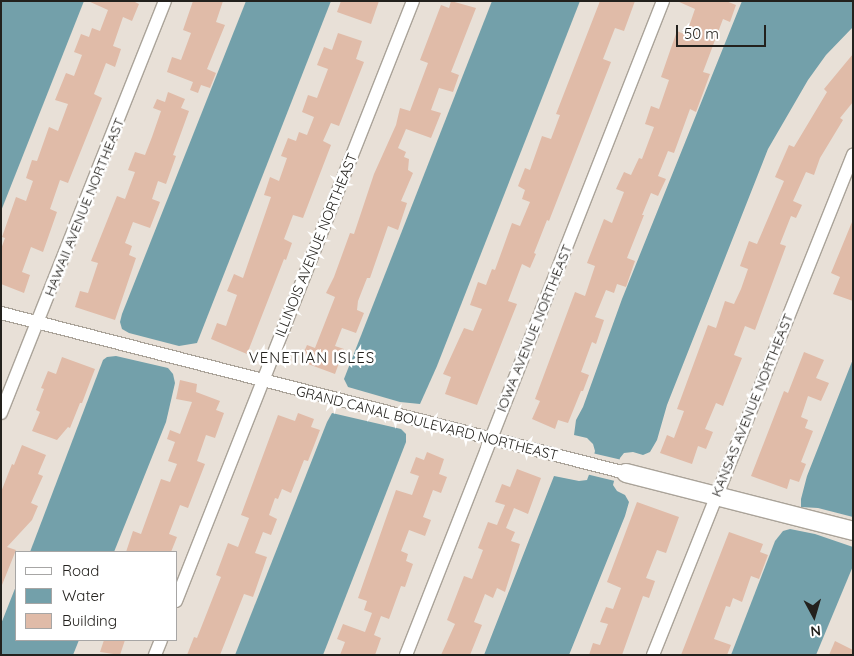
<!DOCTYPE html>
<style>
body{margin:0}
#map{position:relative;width:854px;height:656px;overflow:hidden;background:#e8e0d7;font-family:Quicksand,sans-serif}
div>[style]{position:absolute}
.water>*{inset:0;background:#73a0aa}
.pier>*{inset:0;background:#e8e0d7}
.building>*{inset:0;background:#e0bba8}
.roads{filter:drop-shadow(1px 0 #aaa399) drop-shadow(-1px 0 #aaa399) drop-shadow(0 1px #aaa399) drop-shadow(0 -1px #aaa399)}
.street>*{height:12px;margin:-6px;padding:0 6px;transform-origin:6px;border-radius:6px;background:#fff}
.secondary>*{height:18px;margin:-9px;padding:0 9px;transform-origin:9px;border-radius:9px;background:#fff}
span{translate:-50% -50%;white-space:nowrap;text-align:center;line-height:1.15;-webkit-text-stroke:5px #fff;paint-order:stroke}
.street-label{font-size:14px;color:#23211d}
.neighbourhood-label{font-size:15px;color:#23211d;letter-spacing:1px}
.frame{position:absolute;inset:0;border:2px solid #23211d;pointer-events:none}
.legend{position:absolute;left:15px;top:551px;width:162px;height:90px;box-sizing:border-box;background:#fff;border:1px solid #a7a6a5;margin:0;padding:6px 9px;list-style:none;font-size:15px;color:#23211d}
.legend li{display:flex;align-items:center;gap:10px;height:25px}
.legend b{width:25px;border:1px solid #a7a6a5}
.north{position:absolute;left:789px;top:591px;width:50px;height:50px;-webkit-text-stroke:4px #fff;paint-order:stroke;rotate:174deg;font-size:14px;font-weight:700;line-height:20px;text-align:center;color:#23211d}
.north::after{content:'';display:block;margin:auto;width:18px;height:22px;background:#23211d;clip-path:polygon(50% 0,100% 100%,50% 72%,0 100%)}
.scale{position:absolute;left:676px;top:25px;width:90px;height:22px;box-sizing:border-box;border:2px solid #23211d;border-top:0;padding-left:6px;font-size:15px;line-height:18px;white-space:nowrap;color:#23211d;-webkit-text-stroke:4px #fff;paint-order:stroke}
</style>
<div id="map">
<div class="water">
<i style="clip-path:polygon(1px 1px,84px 1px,1px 211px)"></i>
<i style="clip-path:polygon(246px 1px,331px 1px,197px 343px,179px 346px,129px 333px,122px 329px,120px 322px,122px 314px)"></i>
<i style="clip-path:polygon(492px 1px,580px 1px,437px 366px,420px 404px,400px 402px,348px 387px,344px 379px)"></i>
<i style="clip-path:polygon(742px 1px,853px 1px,853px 27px,826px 55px,808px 80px,768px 149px,667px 405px,657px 440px,650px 452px,643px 455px,633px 452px,624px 453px,620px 458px,613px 485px,617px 491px,625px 495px,629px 502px,625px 516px,569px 655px,484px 655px,554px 476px,579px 481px,587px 480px,590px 472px,595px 451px,593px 444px,587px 438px,574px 435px,576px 420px,583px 407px,622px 299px)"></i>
<i style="clip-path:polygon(116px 356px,168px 368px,173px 374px,175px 383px,166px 422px,114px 552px,30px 552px,103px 360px,107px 357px)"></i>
<i style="clip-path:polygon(853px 359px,853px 517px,818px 508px,801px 507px,801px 499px,807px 476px)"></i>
<i style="clip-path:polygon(332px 413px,401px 429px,406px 434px,406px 442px,323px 655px,235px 655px,327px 422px)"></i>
<i style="clip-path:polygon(790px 529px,815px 534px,853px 547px,853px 566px,816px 655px,731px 655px,775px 541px,783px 531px)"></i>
<i style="clip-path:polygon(16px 586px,16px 640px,79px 640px,73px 655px,1px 655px,1px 624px)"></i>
</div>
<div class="pier">
<i style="clip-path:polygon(592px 453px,622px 460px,615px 481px,586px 474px)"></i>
</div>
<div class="building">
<i style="clip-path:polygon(88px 1px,133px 1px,139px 4px,132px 21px,123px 17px,113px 46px,121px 49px,115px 67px,106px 63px,94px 94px,102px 98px,68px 183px,60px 180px,50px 209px,57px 212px,43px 252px,31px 247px,22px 272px,30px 275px,24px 293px,1px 284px,1px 249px,5px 238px,2px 237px,16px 197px,26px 201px,33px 181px,26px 178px,32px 160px,37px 161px,49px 127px,58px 131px,68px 104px,55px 100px,66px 73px,74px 76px,82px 55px,74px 52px,81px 34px,89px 37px,92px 28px,100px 31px,108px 10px)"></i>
<i style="clip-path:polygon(193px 1px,223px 1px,216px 22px,225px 25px,207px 69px,216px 73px,210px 88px,201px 85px,198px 93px,190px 90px,193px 82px,167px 72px,172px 57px,181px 60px,191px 33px,183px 30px)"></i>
<i style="clip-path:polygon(341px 1px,379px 1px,371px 24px,337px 12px)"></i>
<i style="clip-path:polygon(451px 1px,476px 8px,451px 72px,459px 75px,453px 92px,439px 88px,431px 110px,441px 113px,431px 138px,406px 129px,398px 148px,406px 152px,404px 157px,409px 159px,408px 170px,413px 173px,401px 201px,407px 203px,398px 230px,388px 226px,370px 278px,367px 278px,358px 301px,357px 310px,364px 313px,356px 333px,342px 328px,335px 346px,344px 349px,335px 374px,300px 361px,307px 345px,315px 348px,335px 297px,326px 293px,334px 277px,350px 233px,354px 234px,374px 174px,396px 125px,400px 108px,410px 111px,428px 63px,420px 60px,441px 5px,449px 8px)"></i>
<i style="clip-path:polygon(600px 1px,635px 1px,624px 31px,615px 28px,603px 59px,611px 62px,549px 221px,547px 220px,534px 253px,536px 254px,530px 268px,522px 264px,508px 301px,517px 304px,477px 405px,445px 394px,451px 377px,443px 374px,464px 328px,473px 331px,482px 309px,470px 305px,478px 282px,486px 285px,492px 269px,495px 270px,512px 223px,520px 226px,530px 202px,522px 199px,525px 190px,518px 186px,525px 168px,530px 170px,542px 136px,551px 139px,560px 115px,556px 114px)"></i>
<i style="clip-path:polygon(677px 1px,726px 1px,736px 5px,730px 22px,723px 19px,703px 72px,710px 74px,696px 112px,690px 109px,674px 153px,668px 151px,658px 176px,666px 179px,658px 196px,651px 193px,642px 215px,644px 215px,627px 258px,635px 261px,626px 287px,617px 284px,614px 293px,606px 290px,595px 317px,604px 320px,596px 344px,592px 342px,581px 372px,589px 375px,583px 391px,581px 391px,568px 423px,558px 420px,555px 429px,532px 419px,540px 401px,535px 399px,575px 292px,585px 296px,595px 266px,587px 263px,604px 219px,612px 223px,624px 192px,616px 189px,624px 172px,631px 175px,639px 158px,642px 159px,654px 127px,645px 124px,651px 106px,659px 109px,669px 80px,661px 77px,671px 48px,677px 31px,686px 35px,695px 9px)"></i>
<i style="clip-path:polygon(338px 33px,362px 41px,356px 59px,364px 62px,339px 126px,331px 123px,323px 141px,331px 145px,303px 218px,293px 215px,284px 239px,292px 243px,286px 260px,284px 259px,247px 354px,211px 339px,217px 323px,226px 326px,237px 295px,227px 291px,234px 274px,243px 278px,271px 197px,264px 195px,270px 177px,279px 181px,287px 158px,281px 156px,288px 138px,296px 141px,299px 132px,307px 135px,314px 117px,302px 112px,308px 95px,317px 98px,328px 69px,317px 65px,324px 47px,332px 50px)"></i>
<i style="clip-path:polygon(853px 54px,853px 102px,840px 118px,843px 120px,820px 158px,814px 175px,806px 172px,793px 201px,802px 205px,796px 218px,791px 216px,780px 244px,786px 246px,755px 330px,745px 326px,734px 355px,742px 358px,723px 406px,716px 403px,705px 429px,713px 432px,706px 449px,698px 446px,692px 464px,660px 453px,667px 435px,674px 438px,684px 411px,677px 409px,708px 325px,716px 328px,725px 301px,734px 304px,741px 289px,748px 269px,740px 266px,749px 241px,757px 244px,784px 181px,775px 177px,789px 145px,794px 147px,827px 92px,824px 89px)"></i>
<i style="clip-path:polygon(168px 92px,185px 99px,181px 108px,189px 111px,173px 155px,176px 156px,166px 184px,158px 181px,152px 199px,160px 202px,150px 228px,133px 222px,125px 243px,132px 246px,129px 255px,136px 258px,115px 320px,75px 307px,80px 291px,88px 293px,98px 263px,91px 261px,117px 196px,125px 199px,135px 172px,128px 170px,135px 152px,145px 155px,152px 137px,161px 111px,153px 108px,157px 99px,165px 102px)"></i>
<i style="clip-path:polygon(852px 222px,853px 222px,853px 301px,833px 294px,840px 277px,831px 273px)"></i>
<i style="clip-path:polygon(804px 352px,824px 360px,816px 378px,829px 383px,821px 401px,808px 396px,801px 417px,808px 420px,805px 428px,813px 431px,801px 462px,806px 464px,799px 482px,790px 479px,787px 489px,751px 476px,784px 391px,788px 393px)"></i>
<i style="clip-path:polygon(62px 357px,95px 369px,82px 403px,80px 403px,70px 428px,68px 427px,57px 440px,32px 431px,40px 412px,36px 410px,44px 389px,41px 388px,48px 371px,56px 374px)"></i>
<i style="clip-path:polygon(180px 380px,197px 384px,196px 392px,220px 401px,216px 410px,224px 413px,215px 438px,206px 435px,197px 461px,205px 464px,188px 508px,180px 505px,169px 534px,177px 537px,171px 552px,126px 552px,133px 531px,141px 534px,161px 479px,170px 482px,177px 464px,168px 461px,175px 442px,167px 439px,170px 430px,180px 434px,192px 402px,176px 399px)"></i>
<i style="clip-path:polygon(298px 413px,314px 419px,311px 427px,320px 430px,308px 461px,304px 460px,291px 493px,282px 489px,278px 499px,275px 498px,269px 515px,277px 519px,271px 535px,263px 532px,255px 553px,267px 557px,253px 597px,244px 594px,220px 655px,187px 655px,194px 637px,197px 638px,221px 577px,216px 575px,228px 543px,238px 547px,249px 518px,241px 515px,278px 415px,295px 421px)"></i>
<i style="clip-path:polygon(22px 445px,46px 455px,38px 474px,43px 476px,31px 503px,38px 506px,32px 520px,7px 547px,16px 550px,2px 585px,1px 492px,12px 464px,14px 465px)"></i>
<i style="clip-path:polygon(427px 452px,444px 459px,439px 474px,447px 477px,441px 493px,433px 490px,423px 517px,431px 520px,425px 536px,409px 530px,401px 551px,408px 554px,406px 561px,413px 564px,405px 587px,401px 586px,389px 619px,381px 616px,374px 635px,381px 638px,375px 655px,340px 655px,345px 642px,337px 639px,343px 624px,365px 632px,372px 613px,364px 610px,367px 601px,358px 598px,385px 521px,396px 490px,412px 495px,419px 476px,410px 473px,416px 457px,424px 460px)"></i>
<i style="clip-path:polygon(517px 469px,541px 478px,528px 514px,514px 508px,506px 528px,515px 532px,511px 541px,520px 544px,505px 592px,497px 588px,493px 598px,485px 594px,474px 622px,482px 625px,470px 655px,441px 655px,455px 624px,447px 620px,464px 576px,472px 579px,483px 550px,478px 548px,488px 522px,497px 525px,505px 505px,495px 502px,502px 484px,510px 487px)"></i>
<i style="clip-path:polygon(637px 502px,679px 517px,666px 553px,657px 550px,646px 578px,655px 581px,649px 598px,643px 596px,622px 655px,589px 655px,593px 643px,600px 645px,608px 624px,600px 622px,606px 607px,613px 609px,621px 588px,607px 582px)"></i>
<i style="clip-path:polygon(729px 532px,763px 544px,760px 552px,768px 555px,759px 579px,751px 576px,742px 602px,733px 598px,730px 607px,726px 606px,714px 639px,731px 645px,727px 655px,681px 655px)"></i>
<i style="clip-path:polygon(104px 640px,125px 640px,120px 655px,100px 652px)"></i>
<i style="clip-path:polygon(835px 641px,853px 650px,853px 655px,829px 655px)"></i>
</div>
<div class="roads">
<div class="street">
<i style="left:1px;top:313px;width:645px;rotate:14.36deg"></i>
<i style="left:1px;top:413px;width:443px;rotate:-68.3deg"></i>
<i style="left:176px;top:601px;width:645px;rotate:-68.45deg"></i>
<i style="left:155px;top:655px;width:16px;rotate:-68deg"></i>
<i style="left:406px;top:655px;width:703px;rotate:-68.55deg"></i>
<i style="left:653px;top:655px;width:539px;rotate:-68.2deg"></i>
</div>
<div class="secondary">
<i style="left:626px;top:473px;width:234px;rotate:14.3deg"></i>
</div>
</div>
<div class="street-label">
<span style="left:84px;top:207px;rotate:-68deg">HAWAII AVENUE NORTHEAST</span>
<span style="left:316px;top:245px;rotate:-68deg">ILLINOIS AVENUE NORTHEAST</span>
<span style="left:534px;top:328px;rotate:-68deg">IOWA AVENUE NORTHEAST</span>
<span style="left:752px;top:405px;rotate:-68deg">KANSAS AVENUE NORTHEAST</span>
<span style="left:427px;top:423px;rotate:14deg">GRAND CANAL BOULEVARD NORTHEAST</span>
</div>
<div class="neighbourhood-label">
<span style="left:312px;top:358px">VENETIAN ISLES</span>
</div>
<div class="frame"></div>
<ul class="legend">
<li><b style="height:6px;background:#fff"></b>Road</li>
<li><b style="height:14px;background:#73a0aa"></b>Water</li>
<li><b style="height:14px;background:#e0bba8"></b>Building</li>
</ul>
<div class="north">N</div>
<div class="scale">50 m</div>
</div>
